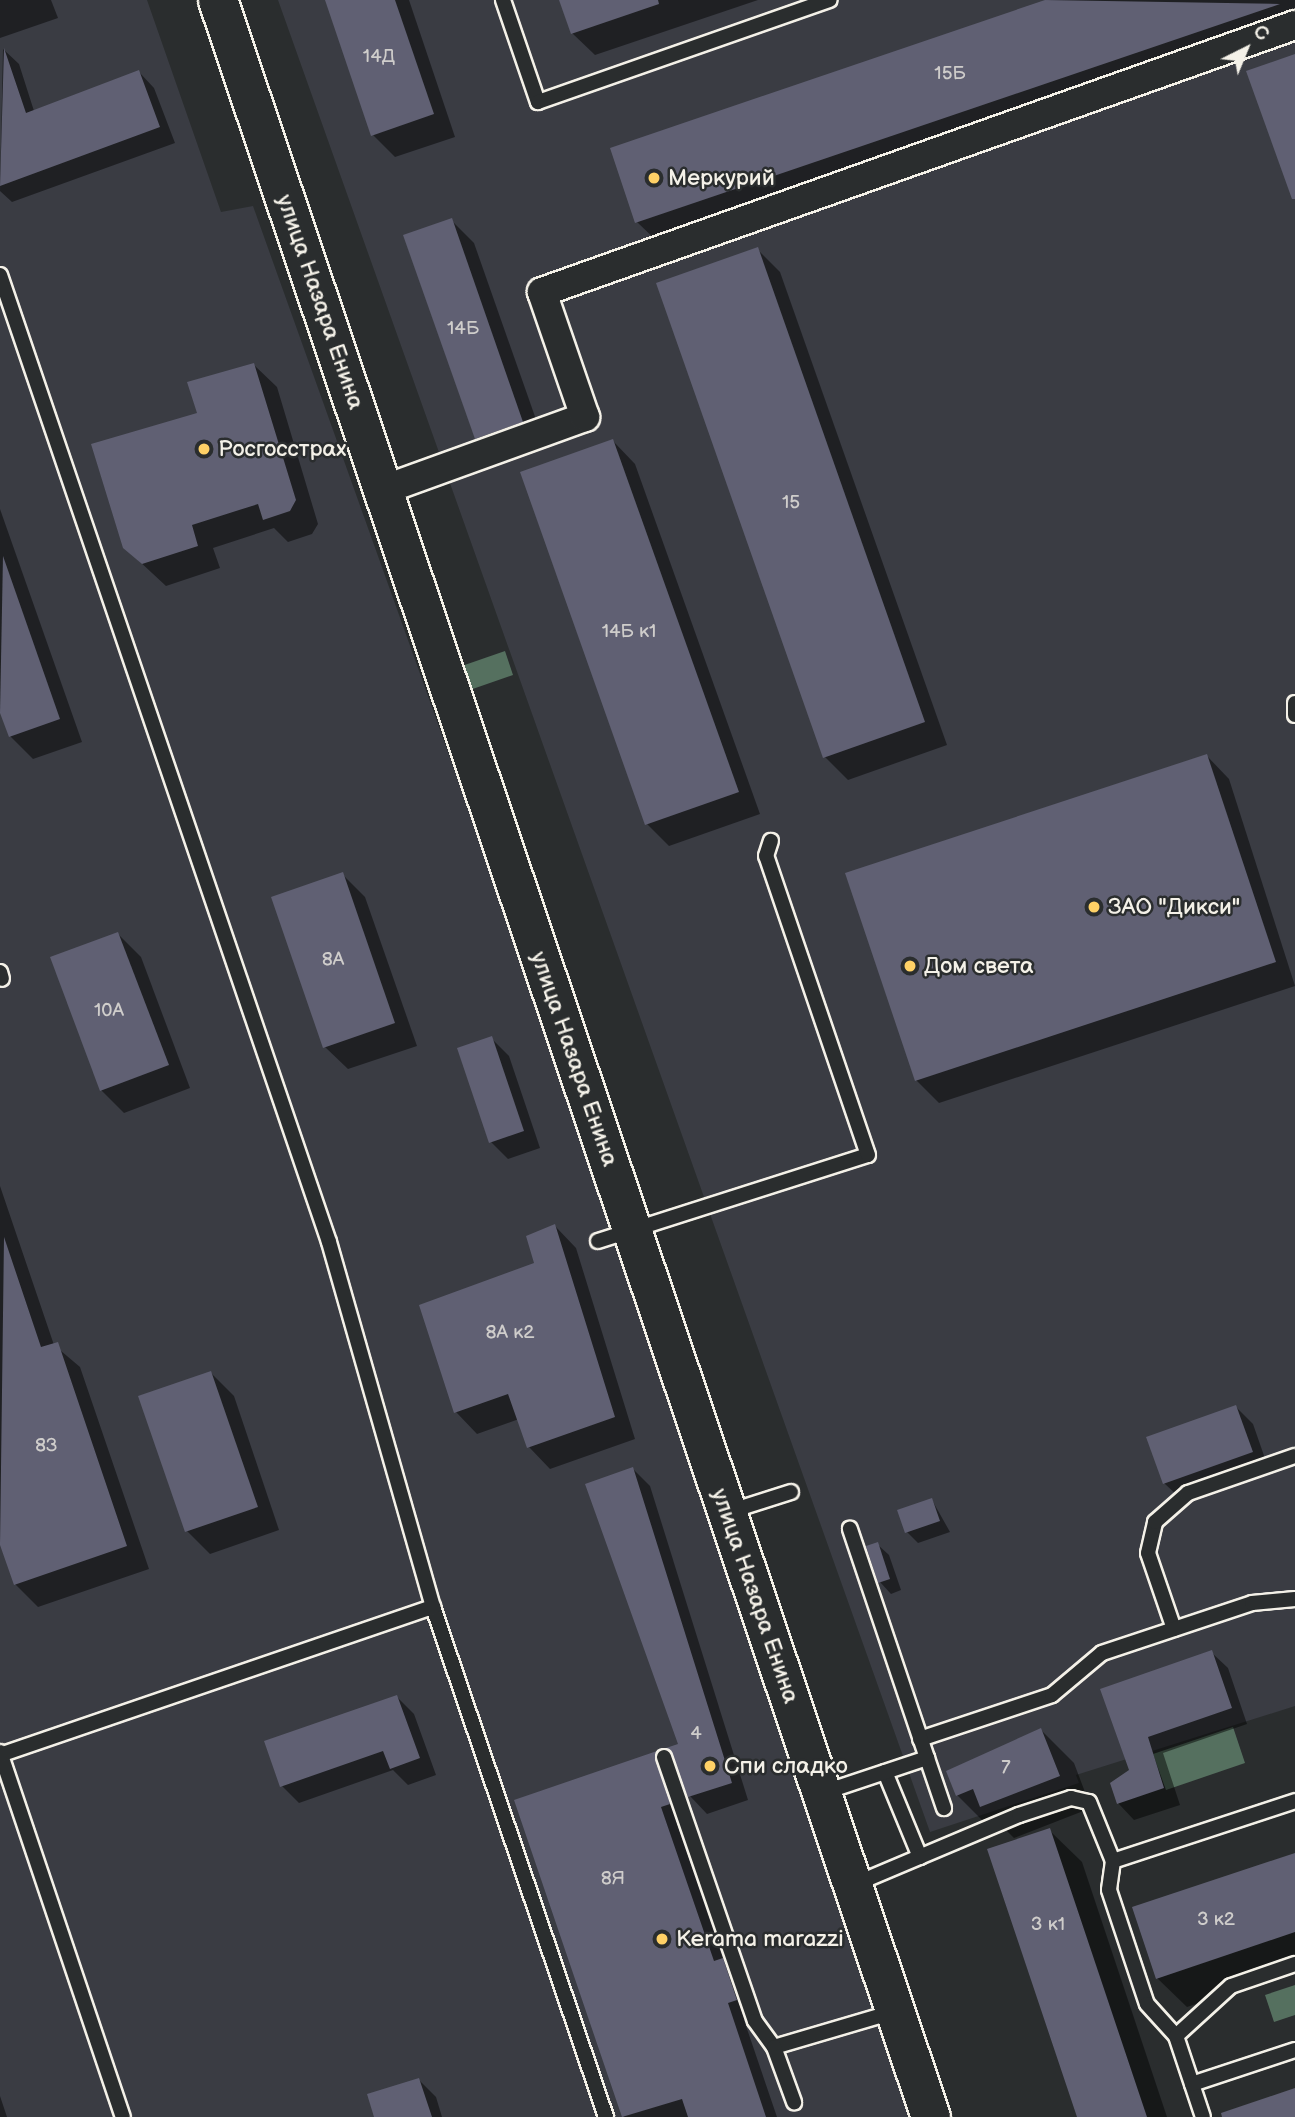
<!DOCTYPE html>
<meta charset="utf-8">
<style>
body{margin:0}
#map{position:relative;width:1295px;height:2117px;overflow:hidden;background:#2a2d2e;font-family:"Balsamiq Sans",sans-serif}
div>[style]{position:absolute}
.built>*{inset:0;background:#3a3c43}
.green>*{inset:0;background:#55705f}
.shadow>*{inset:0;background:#0007}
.building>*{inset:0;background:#606073}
.roads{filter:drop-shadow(2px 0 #f4f1e8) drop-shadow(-2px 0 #f4f1e8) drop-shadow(0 2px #f4f1e8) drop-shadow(0 -2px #f4f1e8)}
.service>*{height:14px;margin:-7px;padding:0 7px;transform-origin:7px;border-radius:7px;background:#2a2d2e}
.minor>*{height:28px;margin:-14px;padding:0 14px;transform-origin:14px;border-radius:14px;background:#2a2d2e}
.secondary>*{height:38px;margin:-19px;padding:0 19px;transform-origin:19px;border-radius:19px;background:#2a2d2e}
.dots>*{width:19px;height:19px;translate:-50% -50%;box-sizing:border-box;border:4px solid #2a2d2e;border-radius:50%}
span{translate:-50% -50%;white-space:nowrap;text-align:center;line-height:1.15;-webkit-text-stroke:5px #2a2d2e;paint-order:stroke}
.number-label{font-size:19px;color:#cfcdcb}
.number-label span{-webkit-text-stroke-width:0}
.poi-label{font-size:23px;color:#f4f1e8}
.left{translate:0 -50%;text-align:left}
.street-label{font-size:23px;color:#f4f1e8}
.north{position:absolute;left:1211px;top:14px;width:70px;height:70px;-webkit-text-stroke:5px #2a2d2e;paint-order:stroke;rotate:43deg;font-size:19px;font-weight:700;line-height:28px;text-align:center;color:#f4f1e8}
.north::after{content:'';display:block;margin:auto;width:24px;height:32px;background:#f4f1e8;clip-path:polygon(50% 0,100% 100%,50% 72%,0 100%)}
</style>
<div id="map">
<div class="built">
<i style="clip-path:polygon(0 0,147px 0,221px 212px,253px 206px,463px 794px,911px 2117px,0 2117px)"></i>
<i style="clip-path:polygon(278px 0,1295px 0,1295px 1706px,1076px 1775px,1079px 1783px,930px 1832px)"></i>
</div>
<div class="green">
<i style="clip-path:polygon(505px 651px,513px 675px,464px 692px,456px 668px)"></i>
<i style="clip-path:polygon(1233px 1727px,1245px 1763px,1166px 1790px,1153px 1754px)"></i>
<i style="clip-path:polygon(1295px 1985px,1295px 2015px,1274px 2022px,1265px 1995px)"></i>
</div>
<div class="shadow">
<i style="clip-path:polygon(0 0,51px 0,58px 18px,0 38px)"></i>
<i style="clip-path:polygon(327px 0,409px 0,455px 137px,395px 157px,373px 135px)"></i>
<i style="clip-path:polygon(561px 0,758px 0,595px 55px,572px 33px)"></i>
<i style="clip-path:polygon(1051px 0,1295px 0,1295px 29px,660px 244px,637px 222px,612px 149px)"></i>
<i style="clip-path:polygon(3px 49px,19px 64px,34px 111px,139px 72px,154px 88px,175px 143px,12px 202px,0 191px)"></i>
<i style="clip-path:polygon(451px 220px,474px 243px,545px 445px,499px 461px,476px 438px)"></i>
<i style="clip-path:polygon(757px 249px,780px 272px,947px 745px,848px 780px,825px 757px)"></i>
<i style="clip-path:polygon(254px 365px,277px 387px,318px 524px,312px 534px,288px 542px,274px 528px,213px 548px,220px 568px,166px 586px,124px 547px,199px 414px)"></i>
<i style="clip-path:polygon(613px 441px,635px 464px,760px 814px,669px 846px,647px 824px)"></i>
<i style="clip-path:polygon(0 509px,82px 742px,33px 759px,10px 736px,0 708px)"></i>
<i style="clip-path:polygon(1207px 756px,1229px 779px,1295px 986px,939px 1103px,916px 1080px)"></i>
<i style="clip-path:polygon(342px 874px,365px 897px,417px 1046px,348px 1069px,325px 1047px)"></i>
<i style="clip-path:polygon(118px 934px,141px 957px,190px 1088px,124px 1113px,101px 1090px)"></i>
<i style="clip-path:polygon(491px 1038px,509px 1056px,540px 1148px,508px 1159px,491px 1142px)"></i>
<i style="clip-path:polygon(0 1186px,54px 1345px,80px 1367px,149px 1569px,38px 1607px,15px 1584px,0 1539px)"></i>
<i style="clip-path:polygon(555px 1226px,576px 1248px,635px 1439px,550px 1469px,529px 1447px,519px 1419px,477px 1434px,456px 1412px)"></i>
<i style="clip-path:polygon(211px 1373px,234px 1396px,279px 1530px,210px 1554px,187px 1531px)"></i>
<i style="clip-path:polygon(1236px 1407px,1253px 1424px,1269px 1470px,1182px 1500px,1164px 1483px)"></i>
<i style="clip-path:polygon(633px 1469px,650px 1486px,748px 1800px,707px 1814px,690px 1796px)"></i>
<i style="clip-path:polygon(932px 1500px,950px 1532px,918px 1543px,907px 1532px)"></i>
<i style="clip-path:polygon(877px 1544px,889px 1555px,901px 1590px,891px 1594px,880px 1582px,868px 1547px)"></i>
<i style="clip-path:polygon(1211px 1652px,1228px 1668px,1247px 1724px,1163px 1753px,1180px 1805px,1134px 1820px,1118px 1803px,1131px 1771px,1103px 1690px)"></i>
<i style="clip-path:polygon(397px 1697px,414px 1714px,436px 1775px,408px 1785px,393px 1770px,299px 1803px,282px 1786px)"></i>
<i style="clip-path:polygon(1041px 1730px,1074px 1763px,1091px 1808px,1014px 1838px,1000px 1824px,990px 1828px,957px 1795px)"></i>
<i style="clip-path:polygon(656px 1753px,686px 1821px,677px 1824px,724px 1962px,740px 1977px,753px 2017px,744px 2020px,777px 2117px,624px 2117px,516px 1801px)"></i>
<i style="clip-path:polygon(1049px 1830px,1082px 1862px,1167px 2117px,1079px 2117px)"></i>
<i style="clip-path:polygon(1295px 1854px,1295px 1971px,1187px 2007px,1157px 1978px)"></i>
<i style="clip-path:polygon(419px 2080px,436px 2097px,442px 2117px,376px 2117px)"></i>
<i style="clip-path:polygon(0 2096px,7px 2117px,0 2117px)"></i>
</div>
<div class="building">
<i style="clip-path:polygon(325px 0,395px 0,434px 114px,371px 136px)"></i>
<i style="clip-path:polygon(559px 0,658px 0,659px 4px,571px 34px)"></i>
<i style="clip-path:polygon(1045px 0,1280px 4px,635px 223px,610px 148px)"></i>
<i style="clip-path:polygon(4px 48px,26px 113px,139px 70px,160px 127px,0 186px)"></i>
<i style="clip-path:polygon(1295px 54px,1295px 199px,1292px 199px,1246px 71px)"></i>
<i style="clip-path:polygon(452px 218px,523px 422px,475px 439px,403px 235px)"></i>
<i style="clip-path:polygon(758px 247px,925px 722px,823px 758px,656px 283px)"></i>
<i style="clip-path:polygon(254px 363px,296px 500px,290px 511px,263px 520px,258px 504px,192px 525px,198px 546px,142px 564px,123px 548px,91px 444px,197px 413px,187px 382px)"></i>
<i style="clip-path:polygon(613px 439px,739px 792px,645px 825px,520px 472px)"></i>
<i style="clip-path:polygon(3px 556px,60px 719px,9px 737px,0 713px)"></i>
<i style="clip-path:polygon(1207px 754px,1276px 962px,915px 1081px,845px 873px)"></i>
<i style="clip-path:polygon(343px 872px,395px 1023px,323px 1048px,271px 897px)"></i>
<i style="clip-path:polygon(118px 932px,169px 1065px,100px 1091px,50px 957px)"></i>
<i style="clip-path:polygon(492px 1036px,524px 1131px,489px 1143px,457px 1048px)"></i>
<i style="clip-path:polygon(555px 1224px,615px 1417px,527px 1448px,508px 1394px,454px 1413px,419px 1305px,534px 1263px,526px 1236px)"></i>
<i style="clip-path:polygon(4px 1237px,41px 1347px,58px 1342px,127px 1546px,14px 1585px,0 1545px)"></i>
<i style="clip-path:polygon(211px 1371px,258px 1507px,185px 1532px,138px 1396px)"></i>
<i style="clip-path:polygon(1236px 1405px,1253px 1452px,1163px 1484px,1146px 1437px)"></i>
<i style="clip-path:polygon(633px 1467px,732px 1783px,688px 1797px,666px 1748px,678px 1744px,585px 1484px)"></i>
<i style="clip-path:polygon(932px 1498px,940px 1521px,905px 1533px,897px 1510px)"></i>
<i style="clip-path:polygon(878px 1542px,890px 1579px,878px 1583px,866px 1546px)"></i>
<i style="clip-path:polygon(1212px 1650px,1232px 1708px,1148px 1737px,1164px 1788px,1117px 1804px,1110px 1783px,1129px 1770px,1100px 1689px)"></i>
<i style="clip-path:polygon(397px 1695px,420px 1758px,390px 1769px,383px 1751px,280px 1787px,264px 1741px)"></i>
<i style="clip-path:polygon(1041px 1728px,1060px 1776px,980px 1807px,973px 1789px,956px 1796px,946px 1771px)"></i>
<i style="clip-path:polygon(657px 1751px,670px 1804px,661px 1807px,714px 1961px,723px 1958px,737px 2000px,728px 2003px,766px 2117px,688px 2117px,682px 2099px,622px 2117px,514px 1800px)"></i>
<i style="clip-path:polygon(1050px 1828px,1099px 1974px,1147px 2117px,1077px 2117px,987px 1849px)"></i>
<i style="clip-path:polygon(1295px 1853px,1295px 1932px,1156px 1979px,1132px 1907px)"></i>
<i style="clip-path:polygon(419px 2078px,432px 2117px,374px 2117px,367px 2094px)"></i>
<i style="clip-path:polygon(1295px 2088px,1295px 2117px,1222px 2117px,1221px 2113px)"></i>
</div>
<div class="roads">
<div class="service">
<i style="left:503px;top:0;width:108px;rotate:71.1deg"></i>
<i style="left:538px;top:102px;width:309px;rotate:-19.3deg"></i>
<i style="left:0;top:275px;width:1021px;rotate:71.21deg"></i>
<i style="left:329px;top:1242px;width:380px;rotate:74.1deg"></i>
<i style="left:433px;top:1607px;width:539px;rotate:71.26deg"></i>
<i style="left:1295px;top:703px;width:12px;rotate:90deg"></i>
<i style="left:0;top:972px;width:7px;rotate:74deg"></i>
<i style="left:598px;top:1241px;width:283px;rotate:-17.7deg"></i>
<i style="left:868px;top:1155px;width:316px;rotate:-108.8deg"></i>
<i style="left:766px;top:856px;width:16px;rotate:-72deg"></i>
<i style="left:728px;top:1512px;width:66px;rotate:-17.6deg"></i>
<i style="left:1174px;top:1629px;width:80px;rotate:-108.9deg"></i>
<i style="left:1148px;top:1553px;width:32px;rotate:-77deg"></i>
<i style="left:1155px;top:1522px;width:44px;rotate:-41.3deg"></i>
<i style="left:1188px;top:1493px;width:113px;rotate:-19.1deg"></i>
<i style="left:920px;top:1739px;width:139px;rotate:-18.4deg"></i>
<i style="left:1052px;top:1695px;width:65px;rotate:-40deg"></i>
<i style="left:1102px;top:1653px;width:158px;rotate:-18.4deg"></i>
<i style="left:1252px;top:1603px;width:43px;rotate:-5.3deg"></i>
<i style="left:0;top:1752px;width:385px;rotate:71.4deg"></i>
<i style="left:0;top:1755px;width:458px;rotate:-18.9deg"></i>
<i style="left:664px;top:1757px;width:279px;rotate:71deg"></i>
<i style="left:755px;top:2021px;width:32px;rotate:54deg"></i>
<i style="left:774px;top:2047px;width:124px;rotate:-16.4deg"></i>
<i style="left:927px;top:1758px;width:53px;rotate:71.2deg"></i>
<i style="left:885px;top:1772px;width:92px;rotate:67.6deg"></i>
<i style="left:822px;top:1793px;width:111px;rotate:-18.4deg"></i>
<i style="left:927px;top:1758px;width:242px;rotate:-108.6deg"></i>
<i style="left:1113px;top:1861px;width:192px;rotate:-18.2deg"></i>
<i style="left:853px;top:1885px;width:180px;rotate:-22.9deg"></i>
<i style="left:1019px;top:1815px;width:55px;rotate:-18.1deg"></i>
<i style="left:1071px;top:1798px;width:18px;rotate:13deg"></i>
<i style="left:1089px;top:1802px;width:64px;rotate:67.9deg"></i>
<i style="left:1113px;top:1861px;width:29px;rotate:98deg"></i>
<i style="left:1109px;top:1890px;width:120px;rotate:71.6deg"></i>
<i style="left:1147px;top:2004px;width:43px;rotate:47.8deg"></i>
<i style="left:1176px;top:2036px;width:85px;rotate:71.6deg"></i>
<i style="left:1176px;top:2036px;width:74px;rotate:-42.3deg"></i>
<i style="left:1231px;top:1986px;width:68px;rotate:-19deg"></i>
<i style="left:774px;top:2047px;width:59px;rotate:70deg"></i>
<i style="left:1192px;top:2084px;width:108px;rotate:-18.3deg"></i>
</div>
<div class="minor">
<i style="left:383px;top:490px;width:215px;rotate:-19.9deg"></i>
<i style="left:585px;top:417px;width:132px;rotate:-109deg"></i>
<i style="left:542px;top:292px;width:799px;rotate:-19.52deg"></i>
</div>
<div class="secondary">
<i style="left:218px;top:0;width:2234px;rotate:71.39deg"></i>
</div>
</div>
<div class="dots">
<i style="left:654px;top:178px;background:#ffd166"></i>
<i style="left:204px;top:449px;background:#ffd166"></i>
<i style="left:1094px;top:907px;background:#ffd166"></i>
<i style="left:910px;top:966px;background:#ffd166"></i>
<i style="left:710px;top:1766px;background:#ffd166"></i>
<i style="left:662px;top:1939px;background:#ffd166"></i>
</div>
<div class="number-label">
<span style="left:379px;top:57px">14Д</span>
<span style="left:950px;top:74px">15Б</span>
<span style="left:463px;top:329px">14Б</span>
<span style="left:791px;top:503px">15</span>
<span style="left:629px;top:632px">14Б к1</span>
<span style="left:333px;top:960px">8А</span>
<span style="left:109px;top:1011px">10А</span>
<span style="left:510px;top:1333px">8А к2</span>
<span style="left:46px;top:1446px">8З</span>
<span style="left:696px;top:1734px">4</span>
<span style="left:1006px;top:1768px">7</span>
<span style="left:613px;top:1879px">8Я</span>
<span style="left:1216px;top:1920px">3 к2</span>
<span style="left:1048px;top:1925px">3 к1</span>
</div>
<div class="poi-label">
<span class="left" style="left:668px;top:178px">Меркурий</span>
<span class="left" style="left:218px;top:449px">Росгосстрах</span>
<span class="left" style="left:1108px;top:907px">ЗАО "Дикси"</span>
<span class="left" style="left:924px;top:966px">Дом света</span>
<span class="left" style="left:724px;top:1766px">Спи сладко</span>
<span class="left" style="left:676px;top:1939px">Kerama marazzi</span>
</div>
<div class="street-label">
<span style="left:320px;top:302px;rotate:71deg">улица Назара Енина</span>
<span style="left:574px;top:1059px;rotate:71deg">улица Назара Енина</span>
<span style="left:755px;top:1596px;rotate:71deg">улица Назара Енина</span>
</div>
<div class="north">С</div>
</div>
